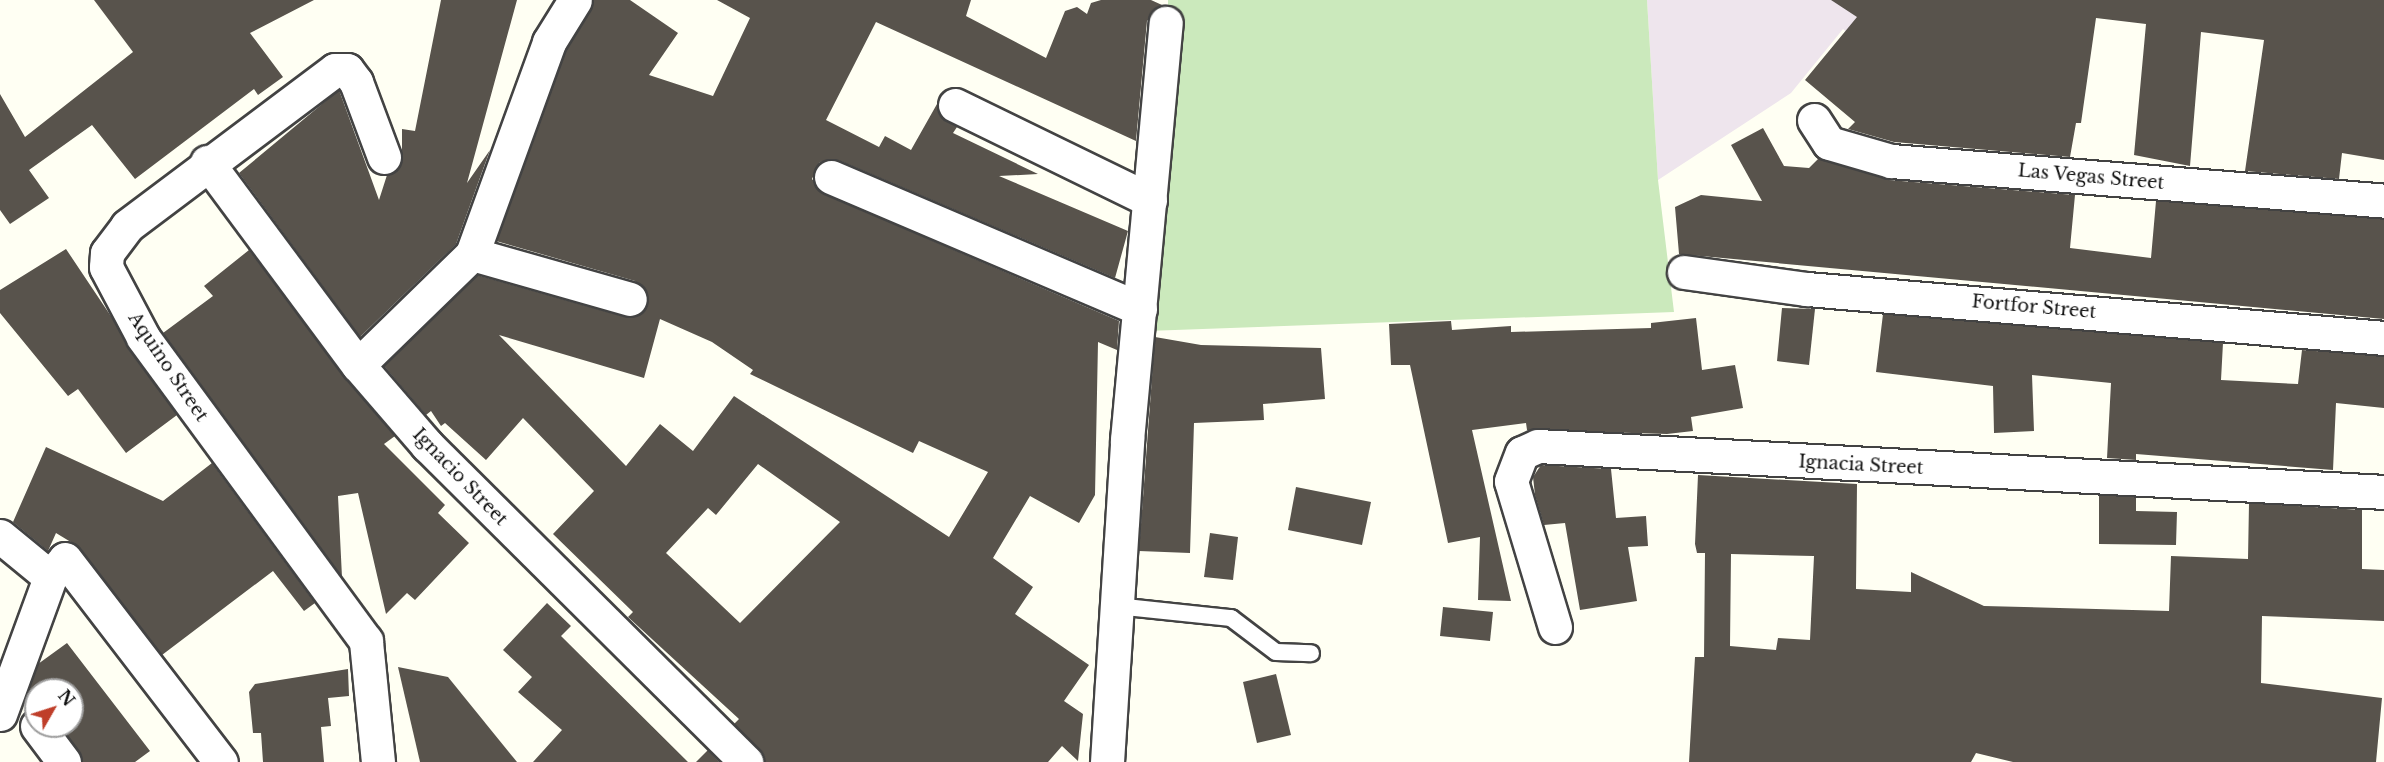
<!DOCTYPE html>
<style>
body{margin:0}
#map{position:relative;width:2384px;height:762px;overflow:hidden;background:#fffff3;font-family:"Libre Baskerville",serif}
div>[style]{position:absolute}
.industrial>*{inset:0;background:#eee5ed}
.green>*{inset:0;background:#cbe9bc}
.building>*{inset:0;background:#58534c}
.roads{filter:drop-shadow(2px 0 #434343) drop-shadow(-2px 0 #434343) drop-shadow(0 2px #434343) drop-shadow(0 -2px #434343)}
.service>*{height:16px;margin:-8px;padding:0 8px;transform-origin:8px;border-radius:8px;background:#fff}
.minor>*{height:33px;margin:-16.5px;padding:0 16.5px;transform-origin:16.5px;border-radius:16.5px;background:#fff}
span{translate:-50% -50%;white-space:nowrap;text-align:center;line-height:1.15;-webkit-text-stroke:6px #fff;paint-order:stroke}
.street-label{font-size:18px;color:#101010}
.north{position:absolute;left:24px;top:678px;width:60px;height:60px;box-sizing:border-box;background:#fff;border:2px solid #9f9f9f;border-radius:50%;rotate:51deg;font-size:16px;font-weight:700;line-height:24px;text-align:center;color:#101010}
.north::after{content:'';display:block;margin:auto;width:21px;height:27px;background:#bf3e29;clip-path:polygon(50% 0,100% 100%,50% 72%,0 100%)}
</style>
<div id="map">
<div class="industrial">
<i style="clip-path:polygon(1647px 0,1977px 0,1894px 71px,1843px 29px,1791px 93px,1658px 180px)"></i>
</div>
<div class="green">
<i style="clip-path:polygon(1168px 0,1647px 0,1658px 180px,1674px 312px,1147px 331px,1168px 72px)"></i>
</div>
<div class="building">
<i style="clip-path:polygon(94px 0,314px 0,250px 33px,283px 77px,258px 95px,254px 89px,135px 179px,92px 125px,29px 170px,49px 198px,10px 224px,0 210px,0 94px,25px 137px,133px 52px)"></i>
<i style="clip-path:polygon(441px 0,517px 0,467px 183px,490px 150px,456px 244px,360px 337px,239px 173px,339px 90px,379px 200px,387px 175px,402px 161px,402px 129px,415px 131px)"></i>
<i style="clip-path:polygon(evenodd,594px 0,630px 0,678px 33px,649px 75px,713px 96px,750px 18px,717px 0,971px 0,966px 16px,1046px 58px,1065px 11px,1077px 7px,1087px 14px,1091px 3px,1101px 0,1151px 0,1162px 5px,1147px 21px,1136px 141px,876px 22px,826px 120px,879px 147px,885px 136px,911px 150px,937px 104px,940px 116px,957px 127px,953px 133px,1038px 174px,999px 176px,1128px 231px,1115px 278px,838px 160px,820px 162px,812px 179px,824px 194px,1119px 321px,1117px 350px,1098px 342px,1095px 495px,1079px 523px,1030px 496px,993px 558px,1033px 587px,1015px 614px,1089px 665px,1064px 701px,1083px 714px,1078px 761px,1062px 746px,1048px 762px,764px 762px,759px 749px,734px 724px,739px 719px,628px 617px,633px 612px,553px 534px,594px 491px,523px 418px,486px 460px,445px 423px,441px 426px,431px 411px,426px 415px,384px 366px,477px 275px,625px 317px,635px 317px,648px 305px,648px 294px,635px 281px,496px 241px,566px 50px,594px 0,660px 319px,712px 342px,753px 370px,750px 374px,913px 453px,919px 441px,988px 472px,949px 537px,734px 396px,693px 451px,660px 424px,626px 466px,499px 335px,644px 378px,660px 319px,594px 0,758px 464px,840px 522px,740px 623px,666px 553px,708px 508px,716px 515px,758px 464px)"></i>
<i style="clip-path:polygon(1831px 0,2384px 0,2384px 160px,2342px 153px,2339px 179px,2245px 171px,2264px 40px,2201px 32px,2190px 166px,2134px 155px,2146px 24px,2096px 18px,2081px 123px,2076px 123px,2070px 157px,1894px 142px,1848px 129px,1855px 122px,1805px 80px,1857px 17px)"></i>
<i style="clip-path:polygon(1763px 128px,1784px 166px,1809px 168px,1819px 158px,1889px 180px,2075px 195px,2070px 248px,2151px 258px,2156px 201px,2384px 219px,2384px 319px,1679px 254px,1675px 207px,1701px 195px,1762px 201px,1731px 145px)"></i>
<i style="clip-path:polygon(66px 249px,177px 415px,126px 453px,78px 389px,68px 396px,0 313px,0 290px)"></i>
<i style="clip-path:polygon(249px 250px,395px 436px,384px 444px,445px 505px,438px 513px,469px 543px,415px 600px,407px 593px,386px 614px,358px 493px,338px 496px,342px 577px,163px 333px,213px 296px,204px 286px)"></i>
<i style="clip-path:polygon(1782px 308px,1815px 309px,1809px 365px,1777px 361px)"></i>
<i style="clip-path:polygon(1883px 314px,2223px 343px,2221px 380px,2298px 384px,2302px 350px,2384px 356px,2384px 408px,2336px 403px,2333px 470px,2136px 454px,2136px 460px,2107px 458px,2111px 383px,2032px 375px,2034px 431px,1994px 433px,1993px 386px,1876px 372px)"></i>
<i style="clip-path:polygon(1696px 318px,1702px 370px,1735px 365px,1743px 408px,1691px 417px,1693px 431px,1667px 434px,1527px 430px,1526px 423px,1472px 430px,1511px 601px,1478px 600px,1480px 537px,1448px 543px,1410px 365px,1391px 365px,1389px 324px,1451px 321px,1452px 330px,1511px 326px,1511px 332px,1651px 328px,1651px 323px)"></i>
<i style="clip-path:polygon(1155px 337px,1201px 345px,1321px 348px,1325px 399px,1263px 404px,1264px 420px,1194px 423px,1190px 553px,1139px 551px)"></i>
<i style="clip-path:polygon(46px 447px,163px 501px,212px 463px,315px 603px,304px 611px,273px 571px,162px 655px,79px 547px,56px 533px,48px 551px,13px 522px)"></i>
<i style="clip-path:polygon(1541px 465px,1611px 469px,1616px 518px,1646px 516px,1648px 546px,1628px 547px,1637px 601px,1580px 610px,1565px 523px,1544px 525px,1535px 495px,1533px 477px)"></i>
<i style="clip-path:polygon(evenodd,1698px 475px,1857px 484px,1856px 589px,1911px 592px,1911px 572px,1984px 606px,2169px 611px,2171px 556px,2248px 559px,2249px 503px,2362px 510px,2362px 569px,2384px 570px,2384px 621px,2262px 616px,2261px 683px,2382px 698px,2376px 762px,2013px 762px,1976px 753px,1971px 762px,1689px 762px,1695px 657px,1704px 657px,1705px 553px,1697px 553px,1695px 544px,1698px 475px,1731px 554px,1814px 556px,1810px 640px,1778px 638px,1776px 650px,1730px 646px,1731px 554px)"></i>
<i style="clip-path:polygon(1296px 487px,1371px 502px,1362px 545px,1288px 530px)"></i>
<i style="clip-path:polygon(2099px 495px,2136px 497px,2136px 511px,2177px 512px,2176px 545px,2099px 544px)"></i>
<i style="clip-path:polygon(1210px 533px,1238px 537px,1233px 580px,1204px 577px)"></i>
<i style="clip-path:polygon(547px 603px,571px 626px,561px 636px,688px 762px,533px 762px,562px 730px,518px 692px,532px 677px,503px 650px)"></i>
<i style="clip-path:polygon(1443px 607px,1493px 612px,1490px 641px,1440px 636px)"></i>
<i style="clip-path:polygon(67px 643px,150px 751px,135px 762px,82px 762px,60px 726px,72px 726px,72px 690px,36px 690px,36px 705px,27px 694px,38px 664px)"></i>
<i style="clip-path:polygon(398px 667px,448px 677px,517px 762px,420px 762px)"></i>
<i style="clip-path:polygon(348px 669px,349px 696px,328px 698px,331px 726px,321px 727px,324px 762px,263px 762px,261px 733px,253px 733px,249px 692px,255px 684px)"></i>
<i style="clip-path:polygon(1276px 674px,1291px 735px,1257px 743px,1243px 682px)"></i>
<i style="clip-path:polygon(708px 750px,719px 762px,696px 762px)"></i>
</div>
<div class="roads">
<div class="service">
<i style="left:1116px;top:606px;width:116px;rotate:6deg"></i>
<i style="left:1231px;top:618px;width:56px;rotate:37.1deg"></i>
<i style="left:1276px;top:652px;width:35px;rotate:2deg"></i>
</div>
<div class="minor">
<i style="left:955px;top:105px;width:217px;rotate:26deg"></i>
<i style="left:1814px;top:120px;width:27px;rotate:57deg"></i>
<i style="left:1829px;top:143px;width:65px;rotate:16.2deg"></i>
<i style="left:1891px;top:161px;width:495px;rotate:4.6deg"></i>
<i style="left:207px;top:162px;width:253px;rotate:53.4deg"></i>
<i style="left:358px;top:365px;width:106px;rotate:49.2deg"></i>
<i style="left:427px;top:445px;width:450px;rotate:44.8deg"></i>
<i style="left:831px;top:177px;width:336px;rotate:23.1deg"></i>
<i style="left:472px;top:254px;width:164px;rotate:15.9deg"></i>
<i style="left:1684px;top:272px;width:124px;rotate:7.9deg"></i>
<i style="left:1807px;top:289px;width:579px;rotate:4.85deg"></i>
<i style="left:358px;top:365px;width:159px;rotate:-44.2deg"></i>
<i style="left:472px;top:254px;width:226px;rotate:-70deg"></i>
<i style="left:549px;top:42px;width:49px;rotate:-58.2deg"></i>
<i style="left:0;top:536px;width:65px;rotate:39.4deg"></i>
<i style="left:1555px;top:627px;width:152px;rotate:-106.8deg"></i>
<i style="left:1511px;top:481px;width:30px;rotate:-69deg"></i>
<i style="left:1522px;top:453px;width:17px;rotate:-24deg"></i>
<i style="left:1538px;top:446px;width:847px;rotate:3.11deg"></i>
<i style="left:0;top:714px;width:146px;rotate:-69.9deg"></i>
<i style="left:50px;top:577px;width:23px;rotate:-50deg"></i>
<i style="left:65px;top:559px;width:256px;rotate:52.5deg"></i>
<i style="left:37px;top:726px;width:45px;rotate:53.1deg"></i>
<i style="left:378px;top:762px;width:122px;rotate:-95.7deg"></i>
<i style="left:366px;top:641px;width:377px;rotate:-126.3deg"></i>
<i style="left:143px;top:337px;width:79px;rotate:-117.9deg"></i>
<i style="left:106px;top:267px;width:14px;rotate:-86deg"></i>
<i style="left:107px;top:253px;width:34px;rotate:-53deg"></i>
<i style="left:127px;top:226px;width:260px;rotate:-36.9deg"></i>
<i style="left:335px;top:70px;width:12px"></i>
<i style="left:347px;top:70px;width:15px;rotate:53deg"></i>
<i style="left:356px;top:82px;width:80px;rotate:69.5deg"></i>
<i style="left:1107px;top:762px;width:323px;rotate:-86.4deg"></i>
<i style="left:1127px;top:440px;width:419px;rotate:-84.7deg"></i>
</div>
</div>
<div class="street-label">
<span style="left:2091px;top:177px;rotate:5deg">Las Vegas Street</span>
<span style="left:2034px;top:307px;rotate:5deg">Fortfor Street</span>
<span style="left:168px;top:367px;rotate:56deg">Aquino Street</span>
<span style="left:1861px;top:465px;rotate:3deg">Ignacia Street</span>
<span style="left:460px;top:477px;rotate:46deg">Ignacio Street</span>
</div>
<div class="north">N</div>
</div>
